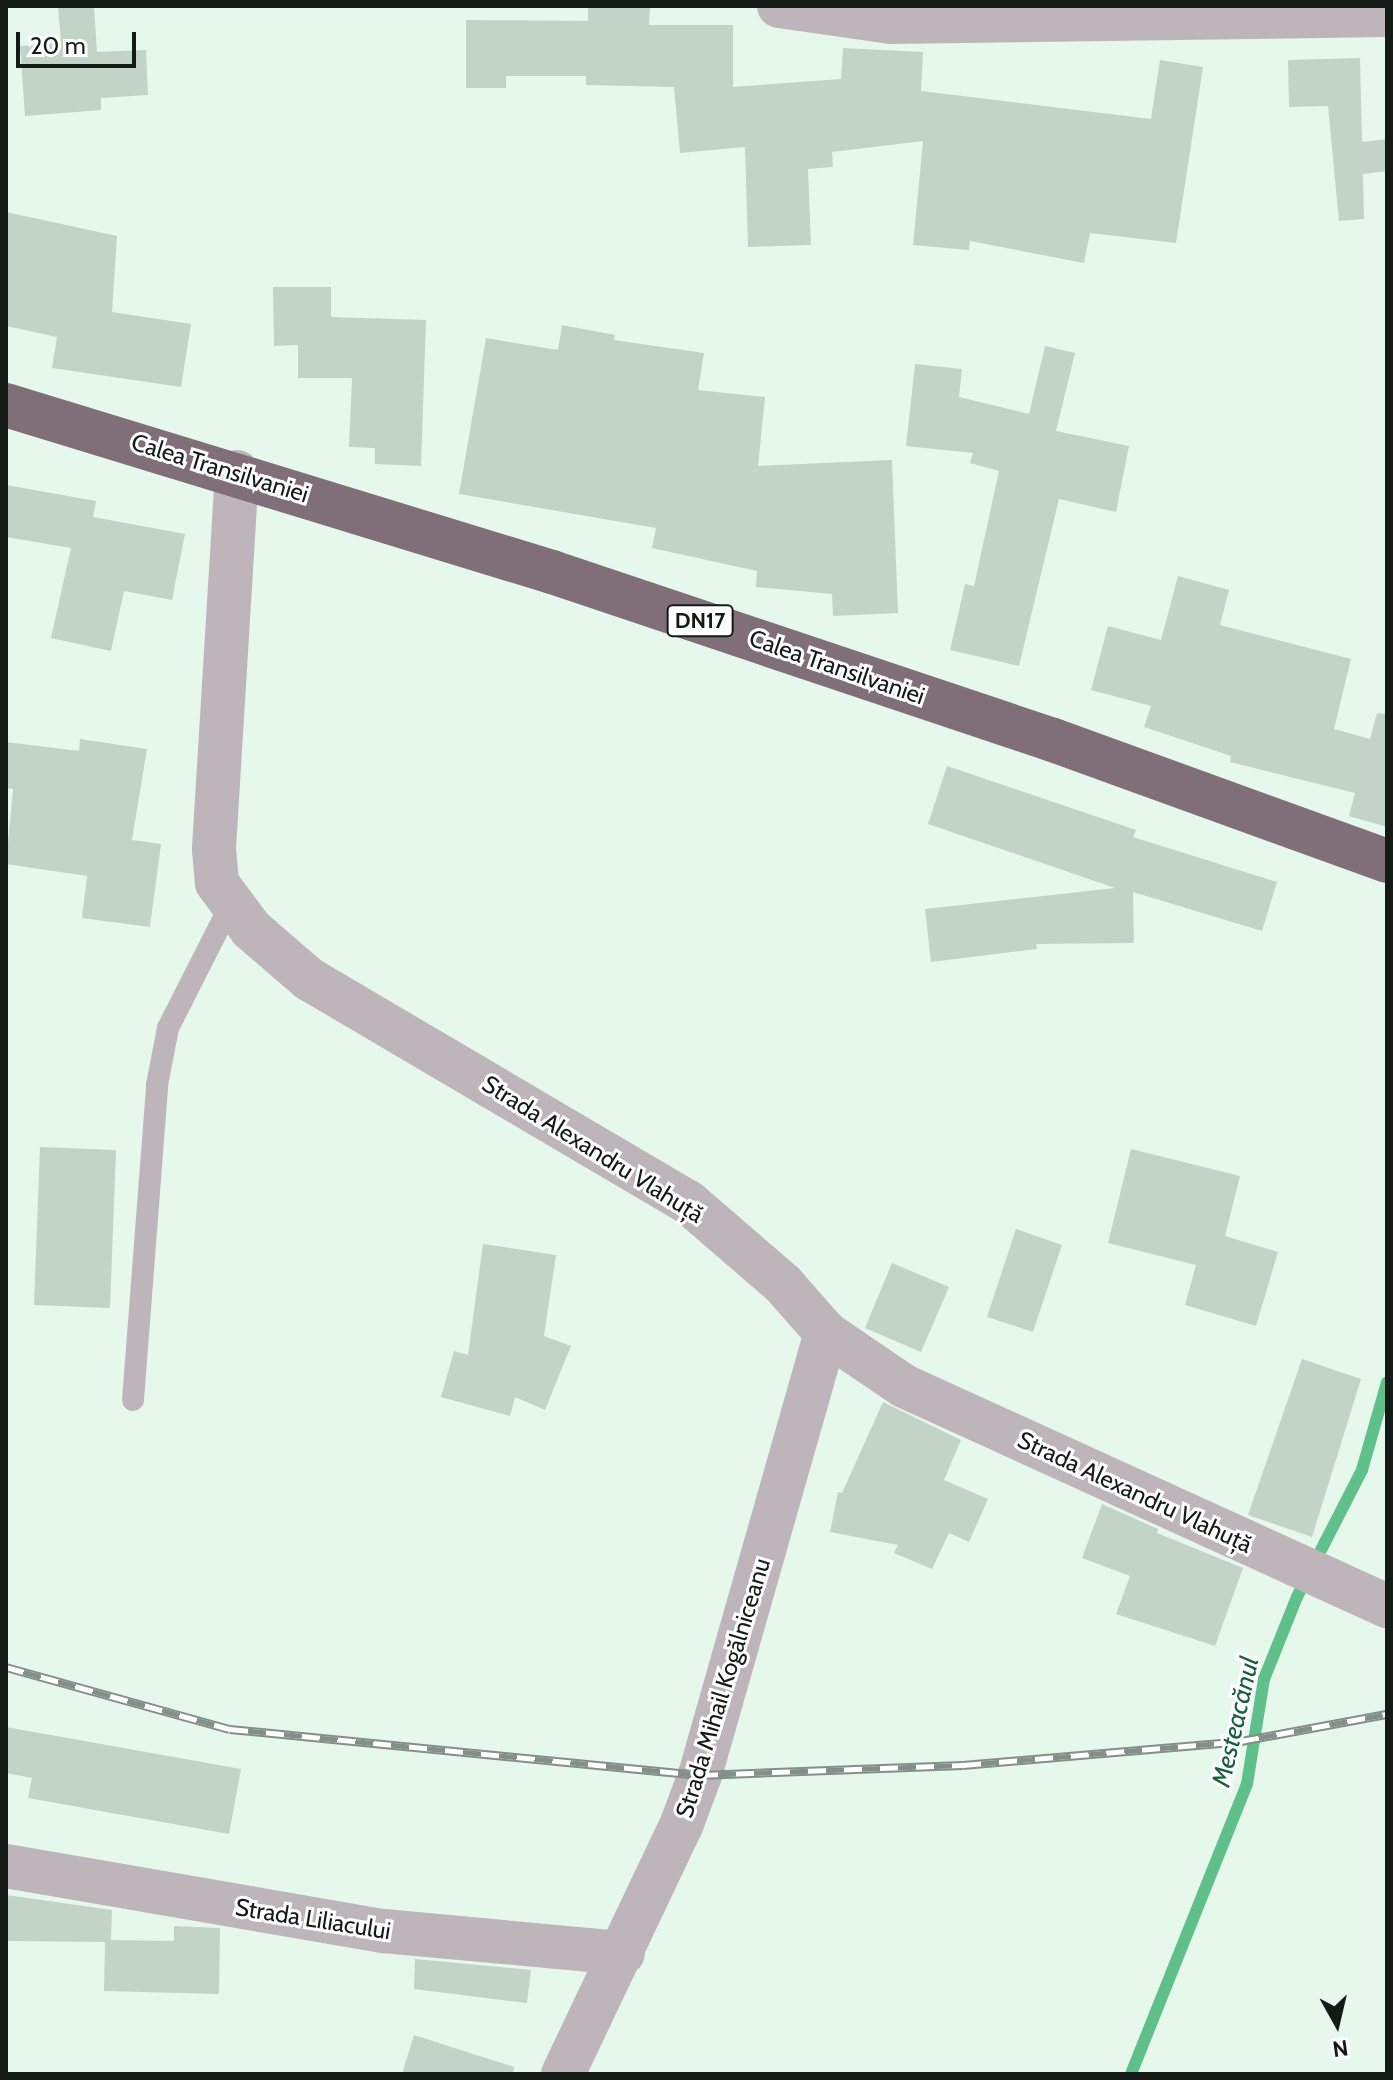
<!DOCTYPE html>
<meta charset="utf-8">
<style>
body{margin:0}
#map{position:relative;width:1393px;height:2080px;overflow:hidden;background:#e6f8ec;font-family:Cabin,sans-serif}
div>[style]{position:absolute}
.stream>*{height:12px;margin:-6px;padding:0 6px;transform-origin:6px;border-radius:6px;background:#60c08b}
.building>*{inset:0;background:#c2d4c8}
.lane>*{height:22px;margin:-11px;padding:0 11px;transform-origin:11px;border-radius:11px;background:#beb5ba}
.street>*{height:44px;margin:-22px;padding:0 22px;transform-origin:22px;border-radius:22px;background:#beb5ba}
.highway>*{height:44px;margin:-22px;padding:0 22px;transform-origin:22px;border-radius:22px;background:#806f78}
.rail>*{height:9px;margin-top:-4.5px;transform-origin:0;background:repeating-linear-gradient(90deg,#fff 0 18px,#838f87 0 36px);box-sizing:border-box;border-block:2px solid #838f87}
span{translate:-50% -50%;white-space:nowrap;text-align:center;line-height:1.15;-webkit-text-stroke:6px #fff;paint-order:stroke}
.shield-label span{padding:2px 6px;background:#fff;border:2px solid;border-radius:6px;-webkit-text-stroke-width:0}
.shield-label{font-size:22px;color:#141a16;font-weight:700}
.street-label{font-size:24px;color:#141a16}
.water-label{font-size:26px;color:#18603d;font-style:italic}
.frame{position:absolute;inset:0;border:8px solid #141a16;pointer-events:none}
.north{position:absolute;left:1297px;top:1984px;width:80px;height:80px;-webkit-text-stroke:6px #fff;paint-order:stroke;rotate:172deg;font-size:22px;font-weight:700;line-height:32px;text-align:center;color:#141a16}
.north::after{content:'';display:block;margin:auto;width:28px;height:36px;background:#141a16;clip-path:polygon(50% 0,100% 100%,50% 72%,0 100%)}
.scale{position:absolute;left:16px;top:32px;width:120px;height:36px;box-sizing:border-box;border:4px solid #141a16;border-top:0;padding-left:10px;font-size:24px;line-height:28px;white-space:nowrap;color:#141a16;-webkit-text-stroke:6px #fff;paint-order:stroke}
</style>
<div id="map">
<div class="stream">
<i style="left:1131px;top:2074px;width:312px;rotate:-68.2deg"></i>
<i style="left:1247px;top:1784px;width:106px;rotate:-80.8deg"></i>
<i style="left:1264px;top:1679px;width:88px;rotate:-68.1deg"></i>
<i style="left:1297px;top:1597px;width:143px;rotate:-62.9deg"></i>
<i style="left:1362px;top:1470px;width:91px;rotate:-74.1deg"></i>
</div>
<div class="building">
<i style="clip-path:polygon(58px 6px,94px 6px,97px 52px,146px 50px,148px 95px,101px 98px,101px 110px,25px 116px,20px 46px,61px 43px)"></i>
<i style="clip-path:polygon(588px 6px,650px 6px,649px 25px,733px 25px,733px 87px,841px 79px,843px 48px,923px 52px,921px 91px,1151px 119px,1160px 60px,1203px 67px,1176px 243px,1090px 233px,1084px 263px,970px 241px,969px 250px,913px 245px,923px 141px,832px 152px,833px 167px,808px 169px,811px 245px,748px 247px,745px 147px,680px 153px,674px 87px,586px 85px,586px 76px,506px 76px,506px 88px,466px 88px,466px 20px,588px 21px)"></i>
<i style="clip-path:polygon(1360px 58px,1362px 142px,1387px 139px,1387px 171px,1363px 174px,1364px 219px,1339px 221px,1328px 106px,1289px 107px,1288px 60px)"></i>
<i style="clip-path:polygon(6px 212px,117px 236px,112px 312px,191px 324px,181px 387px,52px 368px,57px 337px,6px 326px)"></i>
<i style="clip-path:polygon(273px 287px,331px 287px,331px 317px,426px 320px,421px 466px,375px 464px,375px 448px,349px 447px,352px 378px,298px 378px,298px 345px,274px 346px)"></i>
<i style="clip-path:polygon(562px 325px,615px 335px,614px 340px,704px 353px,698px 390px,765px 397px,758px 466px,892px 460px,898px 613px,833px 616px,832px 594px,756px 587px,757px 571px,652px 548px,656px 528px,459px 494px,486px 338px,558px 350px)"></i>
<i style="clip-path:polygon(1045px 346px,1075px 353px,1056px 431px,1129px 446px,1116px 512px,1059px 499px,1019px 666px,950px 650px,965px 584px,974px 586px,999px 471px,970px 463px,973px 453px,906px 446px,915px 364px,962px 369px,959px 397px,1029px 414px)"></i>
<i style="clip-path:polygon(6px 485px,96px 501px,93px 517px,185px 534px,172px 600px,124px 591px,111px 651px,51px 638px,71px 548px,6px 537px)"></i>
<i style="clip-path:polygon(1178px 576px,1229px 590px,1220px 625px,1351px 659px,1334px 729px,1370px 739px,1377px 713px,1387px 714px,1387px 827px,1349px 816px,1355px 793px,1230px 762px,1231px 756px,1144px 727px,1151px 706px,1091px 690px,1108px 626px,1161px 640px)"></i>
<i style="clip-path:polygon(80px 739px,147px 749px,132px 840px,161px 844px,150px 927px,82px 918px,87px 876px,6px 864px,13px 789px,6px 788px,6px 742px,79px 751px)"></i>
<i style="clip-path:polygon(947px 766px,1136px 830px,1133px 837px,1277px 882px,1262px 931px,1133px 892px,1134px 943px,1036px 944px,1037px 949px,931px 962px,925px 909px,1115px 888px,928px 824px)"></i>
<i style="clip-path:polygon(40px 1147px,116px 1150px,110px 1308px,34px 1305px)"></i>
<i style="clip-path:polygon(1131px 1149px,1240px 1176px,1225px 1236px,1278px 1252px,1256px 1326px,1185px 1305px,1196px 1265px,1108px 1243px)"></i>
<i style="clip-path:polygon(1016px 1229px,1062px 1245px,1033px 1332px,987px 1317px)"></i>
<i style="clip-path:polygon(483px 1244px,556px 1255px,544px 1336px,571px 1346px,545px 1410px,515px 1397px,510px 1416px,441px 1397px,454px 1351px,468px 1355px)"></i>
<i style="clip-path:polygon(892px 1263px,949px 1287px,921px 1352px,865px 1328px)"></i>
<i style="clip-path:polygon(1302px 1359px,1361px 1379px,1312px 1537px,1248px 1515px)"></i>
<i style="clip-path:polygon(883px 1402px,961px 1440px,944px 1480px,988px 1499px,969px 1542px,949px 1533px,932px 1569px,894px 1553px,898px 1545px,830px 1532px,838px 1492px,842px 1493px)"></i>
<i style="clip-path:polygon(1102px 1504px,1158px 1529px,1157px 1533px,1243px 1568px,1215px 1646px,1116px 1614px,1130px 1576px,1082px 1558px)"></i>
<i style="clip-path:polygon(6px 1727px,241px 1769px,229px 1834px,28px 1798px,32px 1778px,6px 1773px)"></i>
<i style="clip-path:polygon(6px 1895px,112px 1910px,111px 1940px,174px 1941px,174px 1926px,220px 1928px,219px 1994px,104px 1991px,105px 1942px,6px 1941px)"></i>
<i style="clip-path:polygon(415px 1959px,531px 1970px,527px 2003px,414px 1989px)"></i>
<i style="clip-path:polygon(414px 2035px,514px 2067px,513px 2074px,402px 2074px)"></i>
</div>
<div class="lane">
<i style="left:133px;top:1400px;width:316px;rotate:-85.6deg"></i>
<i style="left:157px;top:1085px;width:58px;rotate:-79.1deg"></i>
<i style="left:168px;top:1028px;width:141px;rotate:-63.1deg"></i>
</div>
<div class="street">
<i style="left:779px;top:6px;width:113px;rotate:8.1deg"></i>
<i style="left:891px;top:22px;width:496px;rotate:-0.8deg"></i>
<i style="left:237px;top:472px;width:378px;rotate:93.5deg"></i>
<i style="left:214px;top:849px;width:34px;rotate:85deg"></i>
<i style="left:217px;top:883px;width:57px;rotate:53.5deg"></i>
<i style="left:251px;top:929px;width:77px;rotate:40.8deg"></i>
<i style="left:309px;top:979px;width:440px;rotate:30.5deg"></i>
<i style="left:688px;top:1202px;width:125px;rotate:40.8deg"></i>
<i style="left:783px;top:1284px;width:65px;rotate:48.7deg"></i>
<i style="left:826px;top:1333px;width:94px;rotate:34.2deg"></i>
<i style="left:904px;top:1386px;width:531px;rotate:24.49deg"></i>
<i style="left:6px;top:1866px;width:384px;rotate:9.8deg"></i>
<i style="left:384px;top:1931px;width:240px;rotate:5.3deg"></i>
<i style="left:563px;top:2074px;width:275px;rotate:-64.6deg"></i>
<i style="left:681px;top:1826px;width:54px;rotate:-69.6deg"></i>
<i style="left:700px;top:1775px;width:460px;rotate:-74.1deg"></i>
</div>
<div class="highway">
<i style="left:6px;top:405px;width:571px;rotate:17.01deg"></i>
<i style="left:552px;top:572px;width:528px;rotate:18.54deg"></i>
<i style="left:1053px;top:740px;width:355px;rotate:19.9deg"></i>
</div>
<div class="rail">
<i style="left:6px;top:1667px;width:232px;rotate:15.5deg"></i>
<i style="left:230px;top:1729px;width:472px;rotate:5.6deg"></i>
<i style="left:700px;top:1775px;width:263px;rotate:-2.2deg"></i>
<i style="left:963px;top:1765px;width:279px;rotate:-4.9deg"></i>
<i style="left:1241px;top:1741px;width:148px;rotate:-10.5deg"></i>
</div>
<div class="shield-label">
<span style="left:700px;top:621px">DN17</span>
</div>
<div class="street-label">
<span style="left:220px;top:468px;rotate:17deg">Calea Transilvaniei</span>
<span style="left:837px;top:667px;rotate:19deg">Calea Transilvaniei</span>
<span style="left:593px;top:1149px;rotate:32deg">Strada Alexandru Vlahuță</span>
<span style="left:1135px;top:1492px;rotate:25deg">Strada Alexandru Vlahuță</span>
<span style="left:723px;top:1688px;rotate:-73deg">Strada Mihail Kogălniceanu</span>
<span style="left:313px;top:1919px;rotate:9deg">Strada Liliacului</span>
</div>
<div class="water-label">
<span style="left:1236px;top:1722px;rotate:-77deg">Mesteacănul</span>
</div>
<div class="frame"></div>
<div class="north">N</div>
<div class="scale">20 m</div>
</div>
